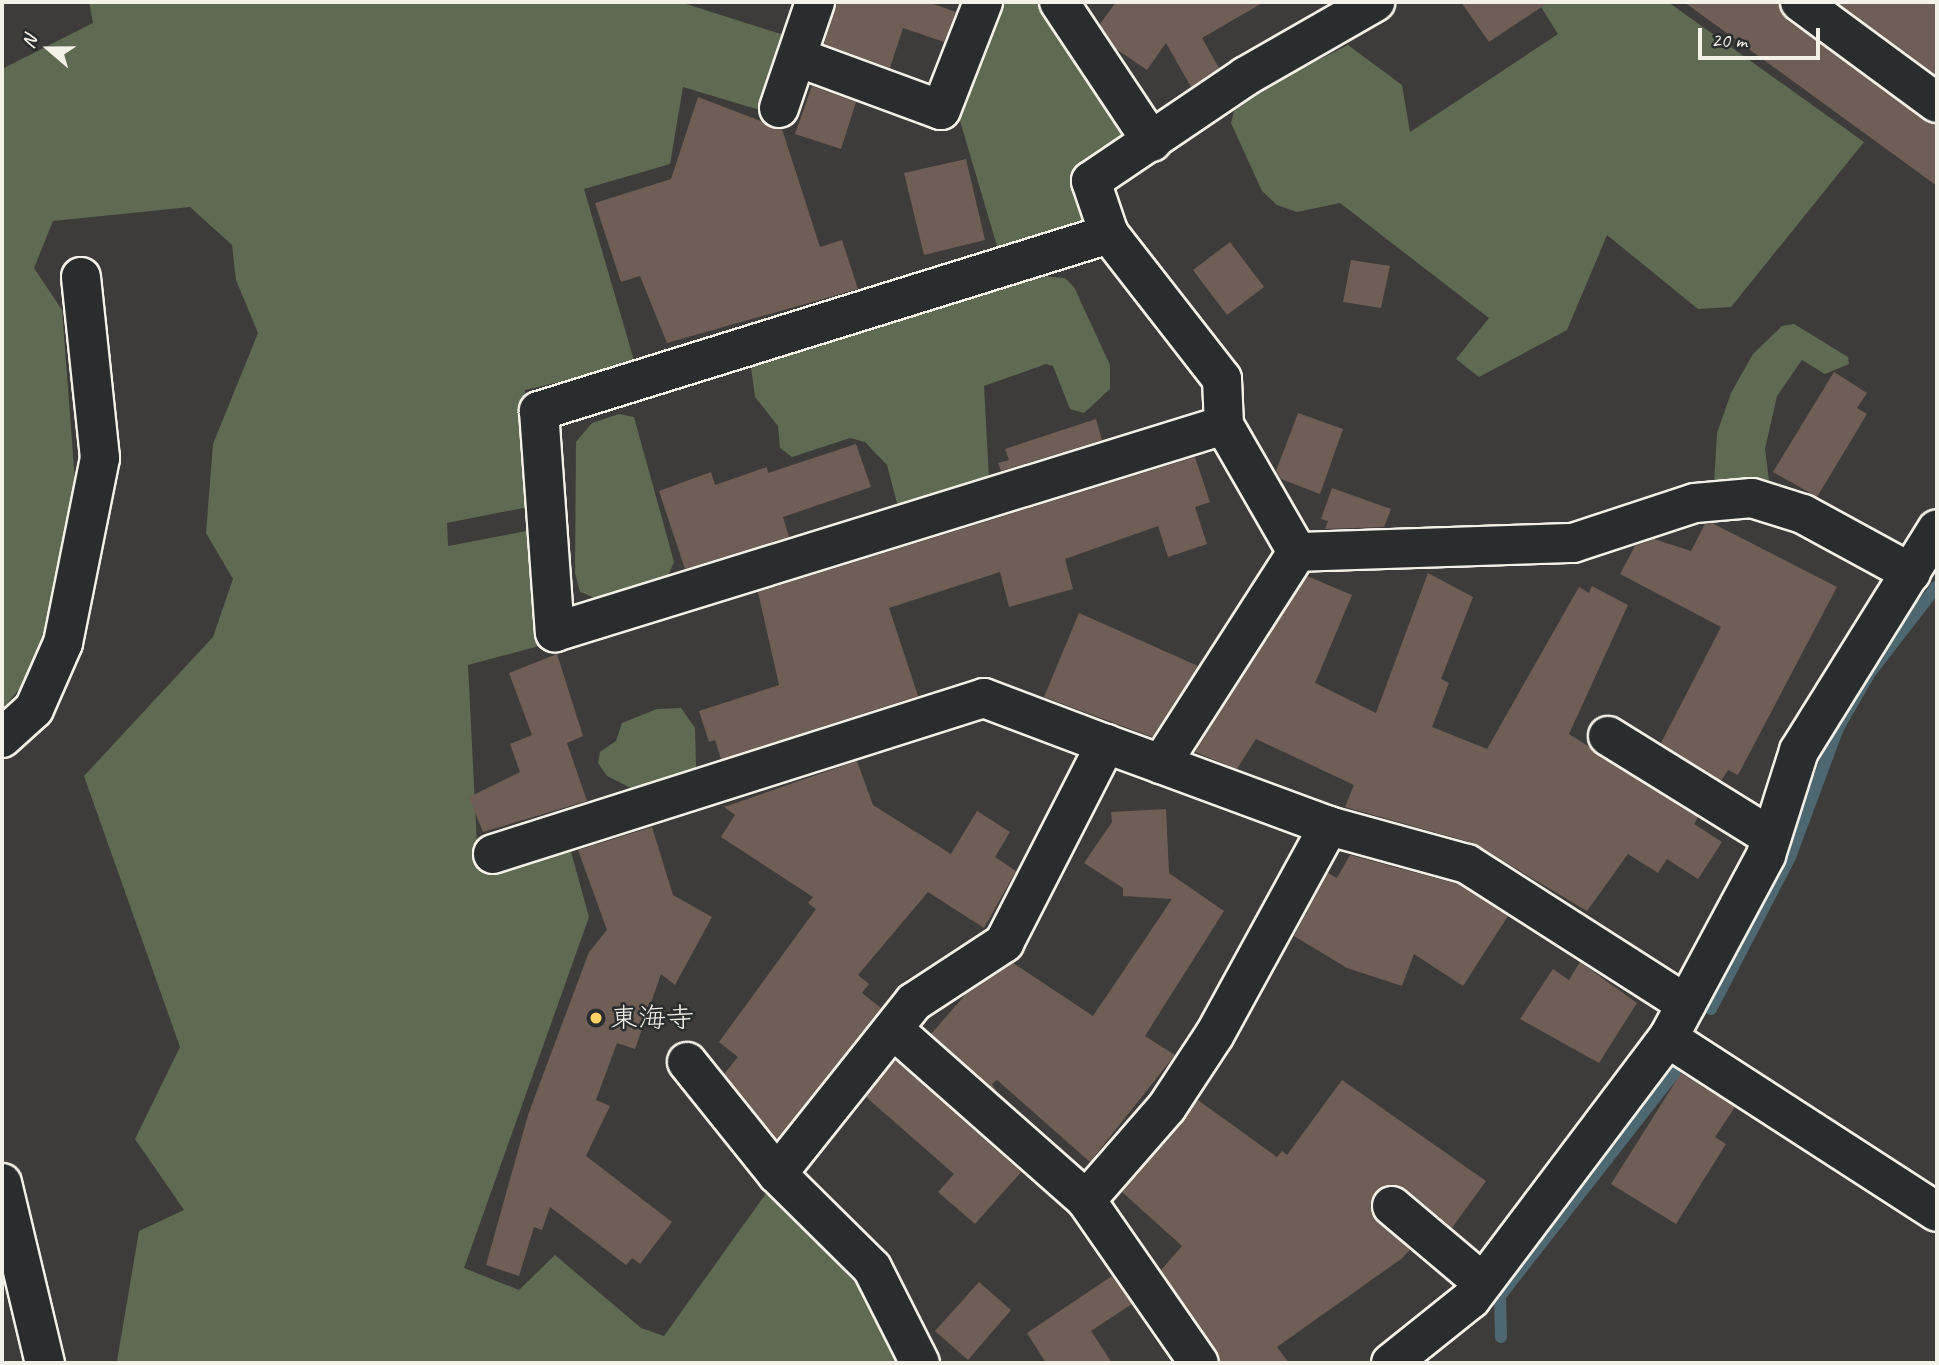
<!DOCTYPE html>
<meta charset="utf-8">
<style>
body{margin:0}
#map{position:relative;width:1939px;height:1365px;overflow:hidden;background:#3e3c3a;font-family:Caveat,"Klee One",sans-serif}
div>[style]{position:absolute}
.green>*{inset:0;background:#5e6b52}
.stream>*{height:12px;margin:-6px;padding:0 6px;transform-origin:6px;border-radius:6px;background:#4e6872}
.building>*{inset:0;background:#6e5e55}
.roads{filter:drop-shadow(2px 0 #f4f1e8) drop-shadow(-2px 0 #f4f1e8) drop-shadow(0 2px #f4f1e8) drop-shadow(0 -2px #f4f1e8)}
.minor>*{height:38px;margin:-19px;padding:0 19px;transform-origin:19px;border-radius:19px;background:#2a2d2e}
.dots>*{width:19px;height:19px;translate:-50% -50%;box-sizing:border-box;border:4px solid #2a2d2e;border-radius:50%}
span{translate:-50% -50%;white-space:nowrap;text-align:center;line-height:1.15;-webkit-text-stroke:5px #2a2d2e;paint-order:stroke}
.poi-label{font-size:28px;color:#f4f1e8}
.left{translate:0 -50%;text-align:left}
.frame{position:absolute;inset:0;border:4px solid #f4f1e8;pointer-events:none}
.north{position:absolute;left:14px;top:14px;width:70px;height:70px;-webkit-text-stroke:5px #2a2d2e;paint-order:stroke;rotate:290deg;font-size:19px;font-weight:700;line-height:28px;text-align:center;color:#f4f1e8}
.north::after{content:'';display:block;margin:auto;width:24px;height:32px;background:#f4f1e8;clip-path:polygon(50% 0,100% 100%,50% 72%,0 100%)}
.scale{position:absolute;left:1698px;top:28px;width:122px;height:32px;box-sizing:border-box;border:4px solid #f4f1e8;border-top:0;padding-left:9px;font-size:21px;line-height:24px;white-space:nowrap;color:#f4f1e8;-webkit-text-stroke:5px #2a2d2e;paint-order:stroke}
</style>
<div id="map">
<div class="green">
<i style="clip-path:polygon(89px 2px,680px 2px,790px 37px,763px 111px,683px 87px,670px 164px,584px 189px,635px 364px,525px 390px,528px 507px,447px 523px,448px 546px,532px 530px,543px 645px,468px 665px,477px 845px,484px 868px,568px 841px,589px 917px,464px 1268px,519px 1290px,555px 1255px,641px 1328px,664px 1336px,767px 1192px,856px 1283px,899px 1363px,117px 1361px,139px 1231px,184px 1210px,135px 1139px,180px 1047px,84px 776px,213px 637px,233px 579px,206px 533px,213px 444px,258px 333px,236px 280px,232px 245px,190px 207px,53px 221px,34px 268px,62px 310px,76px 493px,41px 664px,2px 709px,2px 69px,93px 23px)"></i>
<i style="clip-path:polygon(995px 2px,1035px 2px,1055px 16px,1128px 133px,1086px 230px,1013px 247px,997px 246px,958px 114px)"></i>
<i style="clip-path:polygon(1538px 2px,1668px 2px,1864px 142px,1731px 307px,1698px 309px,1607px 235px,1567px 330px,1479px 377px,1456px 359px,1489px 318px,1340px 203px,1297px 212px,1277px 205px,1262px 191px,1231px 123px,1234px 111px,1271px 84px,1348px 45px,1402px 85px,1410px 132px,1558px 34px)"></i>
<i style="clip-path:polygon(1031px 275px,1065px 278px,1074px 287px,1110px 365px,1110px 389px,1084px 413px,1070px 409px,1053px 366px,1046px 364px,984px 386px,989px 479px,906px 506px,897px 503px,887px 465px,865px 442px,850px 438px,792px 457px,780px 448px,778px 426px,755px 397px,750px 360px)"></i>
<i style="clip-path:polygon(1794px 324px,1848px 357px,1849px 364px,1825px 374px,1802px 360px,1777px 396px,1765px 449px,1769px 481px,1760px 490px,1714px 483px,1717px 433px,1731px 393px,1753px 354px,1782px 326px)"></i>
<i style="clip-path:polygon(619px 414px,634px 417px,674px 562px,664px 585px,608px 603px,580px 592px,575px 573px,576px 442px,592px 423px)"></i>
<i style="clip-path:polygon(681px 708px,695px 728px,696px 766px,687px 780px,658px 791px,631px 788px,607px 776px,598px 763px,600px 752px,616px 741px,622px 723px,657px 709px)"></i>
</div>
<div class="stream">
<i style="left:1711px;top:1009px;width:171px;rotate:-62.5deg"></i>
<i style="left:1790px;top:857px;width:138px;rotate:-69.6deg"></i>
<i style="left:1838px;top:728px;width:62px;rotate:-60.1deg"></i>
<i style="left:1869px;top:674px;width:111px;rotate:-52.3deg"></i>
<i style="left:1501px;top:1337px;width:41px;rotate:-91.4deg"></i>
<i style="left:1500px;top:1296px;width:284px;rotate:-52deg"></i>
</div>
<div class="building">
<i style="clip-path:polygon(837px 2px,928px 2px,956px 12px,944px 42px,903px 28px,890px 68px,824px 44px)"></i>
<i style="clip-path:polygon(1116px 2px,1264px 2px,1202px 38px,1219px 68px,1191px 87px,1166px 43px,1147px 70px,1116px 49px,1100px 24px)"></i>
<i style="clip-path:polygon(1461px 2px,1549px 2px,1489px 42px)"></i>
<i style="clip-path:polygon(1684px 2px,1779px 2px,1787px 20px,1937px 124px,1937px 186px)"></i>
<i style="clip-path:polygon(1837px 2px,1937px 2px,1937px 76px)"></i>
<i style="clip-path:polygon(812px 86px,856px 102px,841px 149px,795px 134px)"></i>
<i style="clip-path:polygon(698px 97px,782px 129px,820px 247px,842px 240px,858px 289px,667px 343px,640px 276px,621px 282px,595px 203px,671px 179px)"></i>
<i style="clip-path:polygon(966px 159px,985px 240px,924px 255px,904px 173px)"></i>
<i style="clip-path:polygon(1230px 242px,1264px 287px,1227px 315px,1193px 270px)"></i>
<i style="clip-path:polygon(1351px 260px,1390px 266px,1381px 308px,1343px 302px)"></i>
<i style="clip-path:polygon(1834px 372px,1867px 393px,1857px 408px,1867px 414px,1817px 497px,1773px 472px)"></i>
<i style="clip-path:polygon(1298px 413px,1343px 429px,1320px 494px,1281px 479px,1276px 471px)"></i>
<i style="clip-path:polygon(1096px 419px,1102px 440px,1001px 471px,998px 463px,1009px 460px,1005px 449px)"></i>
<i style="clip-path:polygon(856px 444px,871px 487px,783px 517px,789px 537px,685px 569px,659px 491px,711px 472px,715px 485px,767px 467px,768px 473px)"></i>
<i style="clip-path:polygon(1195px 457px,1210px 502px,1195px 507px,1207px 544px,1168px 557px,1158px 526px,1065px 559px,1073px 589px,1009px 607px,1000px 572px,889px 608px,918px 696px,721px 759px,715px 740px,709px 742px,699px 711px,779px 685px,758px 592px)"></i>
<i style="clip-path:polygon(1332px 488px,1391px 509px,1384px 527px,1325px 529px,1328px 521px,1321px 519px)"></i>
<i style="clip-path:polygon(1712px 523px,1837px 587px,1738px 775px,1728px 770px,1721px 781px,1661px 743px,1721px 627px,1620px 574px,1635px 546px,1654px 539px,1691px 551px,1705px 524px)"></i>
<i style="clip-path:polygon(1428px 573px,1473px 597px,1441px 679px,1449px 683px,1432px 727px,1487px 749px,1579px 587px,1589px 593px,1592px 586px,1628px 605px,1569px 734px,1698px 817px,1694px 824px,1722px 842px,1698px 879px,1667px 859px,1658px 873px,1628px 854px,1587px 911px,1473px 843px,1345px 807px,1354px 785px,1256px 739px,1237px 769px,1195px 752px,1307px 576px,1352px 595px,1315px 683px,1376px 713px)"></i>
<i style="clip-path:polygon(1079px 613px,1198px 666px,1152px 737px,1044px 697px)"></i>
<i style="clip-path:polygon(557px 654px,583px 736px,567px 743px,587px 801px,483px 832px,469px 797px,520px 772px,510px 744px,532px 735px,509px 673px)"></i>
<i style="clip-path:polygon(857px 761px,873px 805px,951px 854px,977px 811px,1010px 832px,995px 857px,1016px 871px,984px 928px,928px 892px,858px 975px,869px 984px,862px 993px,881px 1008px,777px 1139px,724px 1074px,738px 1057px,719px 1042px,816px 909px,808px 903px,813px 897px,721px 837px,735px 815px,724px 807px)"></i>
<i style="clip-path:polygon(1166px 809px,1169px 873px,1224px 911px,1145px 1036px,1175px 1055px,1090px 1162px,997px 1080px,992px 1084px,997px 1092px,931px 1034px,966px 994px,1013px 963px,1093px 1016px,1172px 899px,1123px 896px,1123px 888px,1084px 863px,1112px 822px,1111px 812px)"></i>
<i style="clip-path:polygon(652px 827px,673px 895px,712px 917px,675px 985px,661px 974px,635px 1049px,617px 1043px,596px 1100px,610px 1106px,586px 1156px,672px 1222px,640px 1264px,632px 1258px,626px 1265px,550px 1207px,542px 1230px,534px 1227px,519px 1276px,486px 1265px,528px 1115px,589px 952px,607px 930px,578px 850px)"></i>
<i style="clip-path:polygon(1350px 855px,1458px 884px,1508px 916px,1463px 986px,1414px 954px,1402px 986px,1347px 968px,1294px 936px,1328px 873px,1337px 878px)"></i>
<i style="clip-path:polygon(1580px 962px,1637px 1003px,1599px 1063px,1520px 1019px,1553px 969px,1569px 980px)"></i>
<i style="clip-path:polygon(895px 1060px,1021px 1172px,975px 1224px,938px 1192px,954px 1174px,866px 1097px)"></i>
<i style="clip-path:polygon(1681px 1073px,1735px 1107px,1715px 1137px,1726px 1144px,1676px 1224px,1611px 1184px)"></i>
<i style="clip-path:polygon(1342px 1080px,1486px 1181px,1452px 1228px,1406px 1189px,1384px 1186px,1375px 1192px,1371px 1213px,1410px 1250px,1401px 1259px,1277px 1347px,1289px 1363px,1221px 1363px,1161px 1270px,1182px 1246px,1122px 1192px,1198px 1100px,1277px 1157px,1282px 1151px,1287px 1155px)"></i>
<i style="clip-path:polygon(1112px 1276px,1132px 1304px,1091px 1331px,1112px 1363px,1046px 1363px,1027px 1333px)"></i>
<i style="clip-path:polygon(979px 1282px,1011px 1310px,968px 1360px,935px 1331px)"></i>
</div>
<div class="roads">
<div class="minor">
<i style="left:1059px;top:2px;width:168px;rotate:56.4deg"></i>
<i style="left:1800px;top:2px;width:170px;rotate:36.4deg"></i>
<i style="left:797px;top:57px;width:153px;rotate:20.2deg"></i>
<i style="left:941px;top:110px;width:116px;rotate:-68.7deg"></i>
<i style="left:779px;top:108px;width:112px;rotate:-71.2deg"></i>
<i style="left:1109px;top:234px;width:597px;rotate:162.75deg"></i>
<i style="left:539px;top:411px;width:222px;rotate:85.9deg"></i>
<i style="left:555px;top:632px;width:700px;rotate:-17.19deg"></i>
<i style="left:1297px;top:552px;width:146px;rotate:-119.9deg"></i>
<i style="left:1224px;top:425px;width:46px;rotate:-92.5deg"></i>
<i style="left:1222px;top:379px;width:184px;rotate:-127.9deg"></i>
<i style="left:1109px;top:234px;width:56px;rotate:-108.8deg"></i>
<i style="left:1091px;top:181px;width:187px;rotate:-34.1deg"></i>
<i style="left:1246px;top:76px;width:149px;rotate:-29.8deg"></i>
<i style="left:1297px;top:552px;width:276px;rotate:-1.9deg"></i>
<i style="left:1573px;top:543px;width:128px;rotate:-18.2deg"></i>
<i style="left:1695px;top:503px;width:57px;rotate:-5deg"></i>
<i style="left:1752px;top:498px;width:53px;rotate:17.4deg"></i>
<i style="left:1803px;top:514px;width:123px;rotate:28.6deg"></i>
<i style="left:1608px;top:736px;width:192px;rotate:31.8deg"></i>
<i style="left:2px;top:738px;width:43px;rotate:-42.2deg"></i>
<i style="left:34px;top:709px;width:72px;rotate:-66.3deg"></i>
<i style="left:63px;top:643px;width:189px;rotate:-78.7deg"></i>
<i style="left:100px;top:458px;width:182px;rotate:-96deg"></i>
<i style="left:1161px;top:764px;width:179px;rotate:20.3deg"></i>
<i style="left:1329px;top:826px;width:143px;rotate:15.4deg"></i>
<i style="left:1467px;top:864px;width:260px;rotate:32.6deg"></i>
<i style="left:493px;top:854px;width:515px;rotate:-17.63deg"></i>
<i style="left:984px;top:698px;width:130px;rotate:20.7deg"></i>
<i style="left:893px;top:1029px;width:258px;rotate:41.5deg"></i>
<i style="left:1086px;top:1200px;width:198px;rotate:55.3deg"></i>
<i style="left:1668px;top:1038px;width:320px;rotate:32.9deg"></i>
<i style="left:687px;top:1062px;width:144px;rotate:51.2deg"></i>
<i style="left:2px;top:1183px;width:185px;rotate:76.6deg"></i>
<i style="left:1086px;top:1200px;width:123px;rotate:-48.9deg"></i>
<i style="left:1167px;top:1107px;width:87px;rotate:-56.7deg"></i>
<i style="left:1215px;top:1034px;width:237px;rotate:-61.3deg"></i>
<i style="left:1392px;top:1206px;width:119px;rotate:40.2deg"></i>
<i style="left:920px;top:1363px;width:106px;rotate:-116.8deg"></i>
<i style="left:872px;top:1268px;width:134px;rotate:-135.3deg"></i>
<i style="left:777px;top:1174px;width:220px;rotate:-51.5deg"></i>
<i style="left:914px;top:1002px;width:108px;rotate:-33.2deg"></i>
<i style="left:1004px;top:943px;width:224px;rotate:-62.9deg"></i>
<i style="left:1106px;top:744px;width:59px;rotate:20deg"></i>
<i style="left:1161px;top:764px;width:252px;rotate:-57.3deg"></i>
<i style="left:1391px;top:1363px;width:102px;rotate:-38.7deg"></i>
<i style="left:1471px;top:1299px;width:327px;rotate:-53deg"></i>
<i style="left:1668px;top:1038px;width:208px;rotate:-61.8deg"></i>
<i style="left:1766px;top:855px;width:109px;rotate:-72.4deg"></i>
<i style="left:1799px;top:751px;width:261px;rotate:-58.1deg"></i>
</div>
</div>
<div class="dots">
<i style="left:596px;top:1018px;background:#ffd166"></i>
</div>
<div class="poi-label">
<span class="left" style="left:610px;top:1018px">東海寺</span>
</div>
<div class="frame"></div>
<div class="north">N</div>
<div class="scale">20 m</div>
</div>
